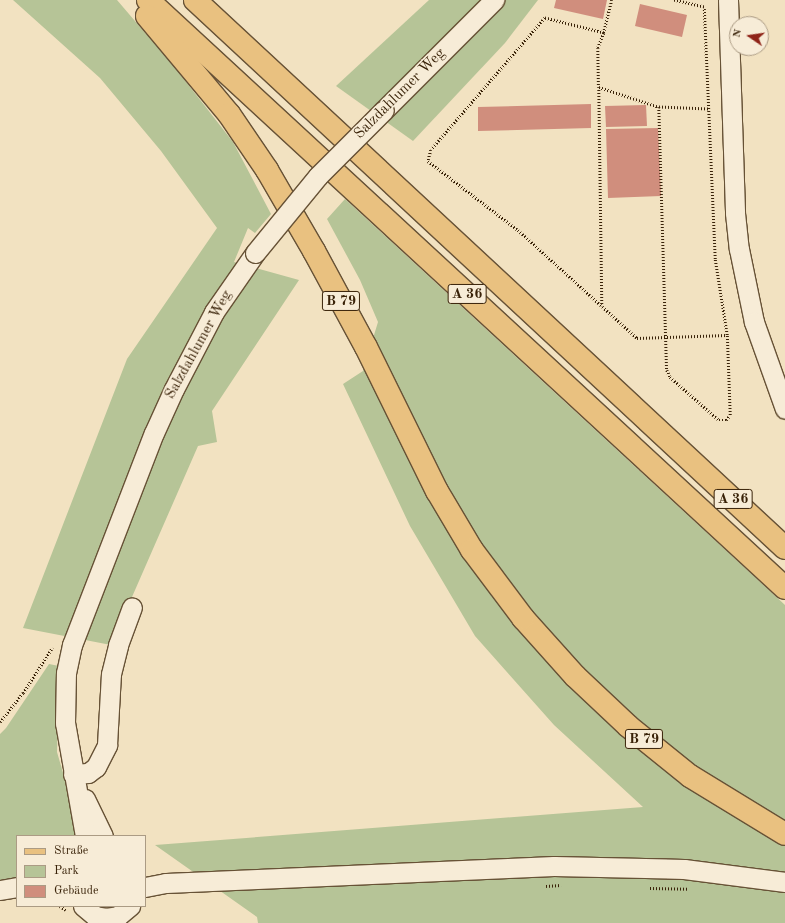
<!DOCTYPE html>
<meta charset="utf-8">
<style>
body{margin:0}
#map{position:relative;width:785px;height:923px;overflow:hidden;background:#f2e2c1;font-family:"Old Standard TT",serif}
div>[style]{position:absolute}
.green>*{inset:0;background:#b6c497}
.building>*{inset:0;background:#d08e7d}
.path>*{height:2.5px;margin-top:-1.25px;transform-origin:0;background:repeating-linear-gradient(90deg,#392208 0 1px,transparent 0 3px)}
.roads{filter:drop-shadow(1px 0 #675236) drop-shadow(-1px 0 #675236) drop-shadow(0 1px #675236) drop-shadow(0 -1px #675236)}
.minor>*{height:19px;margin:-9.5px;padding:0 9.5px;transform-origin:9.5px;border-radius:9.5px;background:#f7ecd7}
.major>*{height:22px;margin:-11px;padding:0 11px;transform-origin:11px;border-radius:11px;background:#e9c180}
.highway>*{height:22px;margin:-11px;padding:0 11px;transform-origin:11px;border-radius:11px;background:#e9c180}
.bridges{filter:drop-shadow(1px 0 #675236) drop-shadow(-1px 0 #675236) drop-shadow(0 1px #675236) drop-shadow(0 -1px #675236)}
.minor-bridge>*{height:19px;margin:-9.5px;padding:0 9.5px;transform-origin:9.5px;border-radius:9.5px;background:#f7ecd7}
span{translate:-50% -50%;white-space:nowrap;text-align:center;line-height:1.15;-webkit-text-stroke:3px #f7ecd7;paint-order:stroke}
.shield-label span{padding:1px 3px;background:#f7ecd7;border:1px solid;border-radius:3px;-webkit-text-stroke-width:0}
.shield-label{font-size:14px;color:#392208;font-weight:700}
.street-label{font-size:15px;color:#392208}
.legend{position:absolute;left:16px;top:835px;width:130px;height:72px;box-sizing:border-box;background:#f7ecd7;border:1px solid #ab9b84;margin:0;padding:5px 7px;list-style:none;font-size:12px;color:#392208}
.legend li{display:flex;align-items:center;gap:8px;height:20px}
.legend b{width:20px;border:1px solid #ab9b84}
.north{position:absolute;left:729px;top:16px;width:40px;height:40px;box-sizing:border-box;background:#f7ecd7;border:1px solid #ab9b84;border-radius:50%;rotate:283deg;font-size:11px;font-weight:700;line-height:16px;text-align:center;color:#392208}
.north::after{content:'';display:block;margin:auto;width:14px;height:18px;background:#8f2418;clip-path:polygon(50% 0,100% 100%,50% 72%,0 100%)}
</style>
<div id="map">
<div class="green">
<i style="clip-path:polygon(13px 0,117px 0,176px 69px,233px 142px,271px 214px,255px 233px,248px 228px,234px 262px,299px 280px,212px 411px,217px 442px,198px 446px,111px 645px,23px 628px,127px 359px,217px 228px,161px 151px,100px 78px)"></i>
<i style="clip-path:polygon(429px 0,538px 0,505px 43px,413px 141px,336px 86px)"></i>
<i style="clip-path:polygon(345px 199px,785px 605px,785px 923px,258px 923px,257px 917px,155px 845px,643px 807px,554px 725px,475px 636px,410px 526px,343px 384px,363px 371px,378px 322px,360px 280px,327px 219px)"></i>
<i style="clip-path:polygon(49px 664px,59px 666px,57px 752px,81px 835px,17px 836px,17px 880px,0 881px,0 734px,6px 728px)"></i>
</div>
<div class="building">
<i style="clip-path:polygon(556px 0,607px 0,603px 19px,554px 8px)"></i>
<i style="clip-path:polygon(640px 4px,687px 15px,682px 37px,635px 26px)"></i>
<i style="clip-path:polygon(591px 104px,591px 128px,478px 131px,478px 107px)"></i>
<i style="clip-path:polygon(646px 105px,647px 126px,606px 127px,605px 106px)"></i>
<i style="clip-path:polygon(658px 128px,661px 196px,608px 198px,606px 129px)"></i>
</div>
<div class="path">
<i style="left:612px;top:0;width:34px;rotate:104deg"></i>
<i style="left:604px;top:33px;width:61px;rotate:-165.7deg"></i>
<i style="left:545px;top:18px;width:174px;rotate:130.8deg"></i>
<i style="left:431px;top:150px;width:11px;rotate:105deg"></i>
<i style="left:428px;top:161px;width:113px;rotate:37.5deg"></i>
<i style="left:518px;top:230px;width:161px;rotate:42.2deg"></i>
<i style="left:637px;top:338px;width:90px;rotate:-1.9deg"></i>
<i style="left:727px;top:335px;width:77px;rotate:-99deg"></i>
<i style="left:715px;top:259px;width:252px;rotate:-92.5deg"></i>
<i style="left:704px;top:7px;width:31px;rotate:-167deg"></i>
<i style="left:604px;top:33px;width:16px;rotate:112deg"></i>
<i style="left:598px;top:48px;width:39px;rotate:89deg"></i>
<i style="left:599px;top:87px;width:63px;rotate:18.4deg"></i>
<i style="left:599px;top:87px;width:219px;rotate:89.2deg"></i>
<i style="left:708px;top:109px;width:49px;rotate:-177.7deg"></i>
<i style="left:659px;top:107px;width:263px;rotate:88.3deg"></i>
<i style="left:667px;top:370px;width:8px;rotate:67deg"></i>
<i style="left:670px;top:377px;width:65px;rotate:41.3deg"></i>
<i style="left:719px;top:420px;width:7px"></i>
<i style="left:726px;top:420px;width:6px;rotate:-51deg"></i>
<i style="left:730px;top:415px;width:80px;rotate:-92.1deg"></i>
<i style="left:0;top:722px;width:37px;rotate:-52deg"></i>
<i style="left:23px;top:693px;width:54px;rotate:-57.2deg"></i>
<i style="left:546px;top:886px;width:15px;rotate:-4deg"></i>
<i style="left:650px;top:888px;width:39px;rotate:1deg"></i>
<i style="left:60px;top:906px;width:7px;rotate:34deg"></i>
</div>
<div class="roads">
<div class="minor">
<i style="left:728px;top:0;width:213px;rotate:88.1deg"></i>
<i style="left:735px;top:213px;width:36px;rotate:84deg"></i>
<i style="left:739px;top:249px;width:75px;rotate:78.4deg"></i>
<i style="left:754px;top:322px;width:92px;rotate:70.4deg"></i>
<i style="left:384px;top:110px;width:156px;rotate:-45deg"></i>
<i style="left:73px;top:774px;width:15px;rotate:-4deg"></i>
<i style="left:88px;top:773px;width:10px;rotate:-37deg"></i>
<i style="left:96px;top:767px;width:25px;rotate:-63deg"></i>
<i style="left:107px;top:745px;width:71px;rotate:-86.8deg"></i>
<i style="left:111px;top:674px;width:30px;rotate:-76deg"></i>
<i style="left:118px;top:645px;width:40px;rotate:-69.8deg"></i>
<i style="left:85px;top:799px;width:41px;rotate:64.1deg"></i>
<i style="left:85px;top:836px;width:115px;rotate:-100deg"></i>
<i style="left:65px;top:723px;width:50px;rotate:-88.9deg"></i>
<i style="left:66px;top:673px;width:29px;rotate:-78deg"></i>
<i style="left:72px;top:645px;width:227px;rotate:-68.9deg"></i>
<i style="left:154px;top:433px;width:48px;rotate:-65.6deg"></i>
<i style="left:174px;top:389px;width:87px;rotate:-62.5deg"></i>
<i style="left:214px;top:312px;width:72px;rotate:-55.2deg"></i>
<i style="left:145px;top:887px;width:21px;rotate:-11deg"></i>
<i style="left:166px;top:883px;width:388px;rotate:-2.5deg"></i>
<i style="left:554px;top:866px;width:130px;rotate:1.3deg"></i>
<i style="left:684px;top:869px;width:102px;rotate:7.3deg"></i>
<i style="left:0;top:890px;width:17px;rotate:-10deg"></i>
<i style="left:83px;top:906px;width:16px;rotate:40deg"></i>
<i style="left:95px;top:916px;width:11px;rotate:10deg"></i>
<i style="left:106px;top:918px;width:12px;rotate:-9deg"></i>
<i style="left:118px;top:916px;width:16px;rotate:-40deg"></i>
</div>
<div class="major">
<i style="left:523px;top:618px;width:78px;rotate:48.1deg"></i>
<i style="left:575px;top:676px;width:73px;rotate:43.3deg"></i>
<i style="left:628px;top:726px;width:80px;rotate:38.9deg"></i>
<i style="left:690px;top:776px;width:111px;rotate:31.4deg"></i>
</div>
<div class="highway">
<i style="left:148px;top:0;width:867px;rotate:42.71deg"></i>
<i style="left:195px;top:0;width:805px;rotate:42.89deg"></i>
<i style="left:147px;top:16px;width:128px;rotate:50.1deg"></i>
<i style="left:229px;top:114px;width:68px;rotate:55.8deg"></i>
<i style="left:267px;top:170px;width:94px;rotate:59.9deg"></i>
<i style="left:314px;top:251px;width:109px;rotate:61.6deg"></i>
<i style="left:366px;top:347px;width:161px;rotate:63.8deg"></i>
<i style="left:437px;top:491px;width:69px;rotate:59.3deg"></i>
<i style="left:472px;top:550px;width:85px;rotate:53.1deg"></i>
</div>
</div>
<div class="bridges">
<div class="minor-bridge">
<i style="left:255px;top:253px;width:99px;rotate:-50.7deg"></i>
<i style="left:318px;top:176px;width:93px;rotate:-45deg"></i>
</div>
</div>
<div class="shield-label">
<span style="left:467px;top:294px">A 36</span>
<span style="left:341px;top:301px">B 79</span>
<span style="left:733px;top:499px">A 36</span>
<span style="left:644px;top:739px">B 79</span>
</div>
<div class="street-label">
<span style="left:400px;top:94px;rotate:-45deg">Salzdahlumer Weg</span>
<span style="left:199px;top:345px;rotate:-61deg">Salzdahlumer Weg</span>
</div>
<ul class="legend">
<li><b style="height:5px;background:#e9c180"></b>Straße</li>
<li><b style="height:11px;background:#b6c497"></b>Park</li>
<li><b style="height:11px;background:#d08e7d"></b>Gebäude</li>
</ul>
<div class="north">N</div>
</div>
